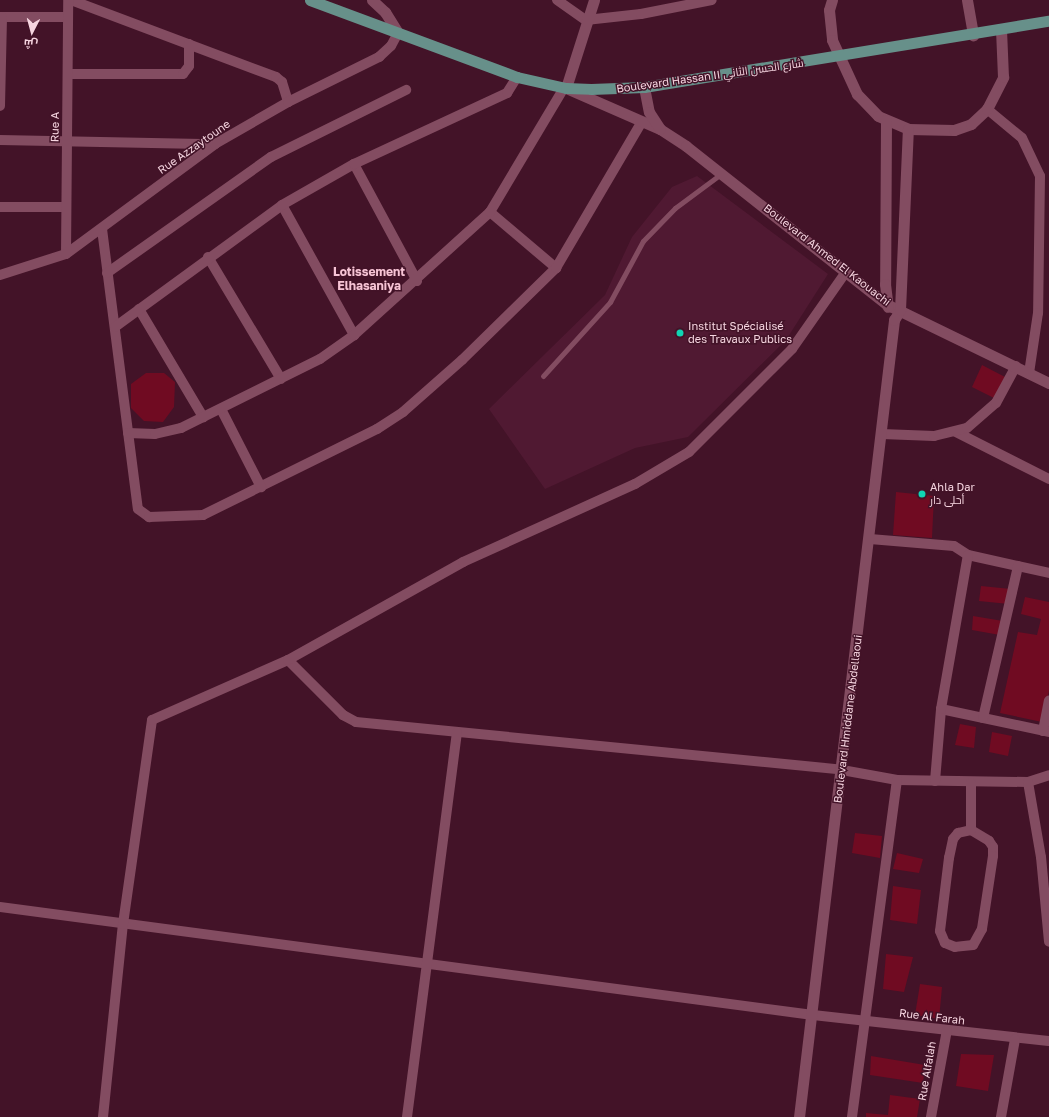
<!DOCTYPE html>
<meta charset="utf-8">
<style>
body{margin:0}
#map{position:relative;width:1049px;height:1117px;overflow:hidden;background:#431328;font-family:"Golos Text",Cairo,sans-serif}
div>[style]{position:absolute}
.built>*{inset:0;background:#501932}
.building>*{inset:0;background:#700b22}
.service>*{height:5px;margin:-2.5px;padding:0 2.5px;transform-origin:2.5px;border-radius:2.5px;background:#834c61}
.minor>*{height:10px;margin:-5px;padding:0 5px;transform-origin:5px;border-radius:5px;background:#834c61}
.tertiary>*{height:11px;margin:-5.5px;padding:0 5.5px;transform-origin:5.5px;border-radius:5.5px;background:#834c61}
.primary>*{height:11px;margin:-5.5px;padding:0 5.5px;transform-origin:5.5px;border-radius:5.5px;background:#67908a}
.dots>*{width:11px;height:11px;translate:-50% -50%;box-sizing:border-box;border:2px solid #431328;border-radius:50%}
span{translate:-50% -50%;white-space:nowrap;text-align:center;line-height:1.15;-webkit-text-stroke:3px #431328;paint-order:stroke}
.street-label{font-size:11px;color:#f6d5e0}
.poi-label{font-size:11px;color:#f6d5e0}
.left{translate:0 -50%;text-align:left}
.neighbourhood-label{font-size:12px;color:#f7c4d5;font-weight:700}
.north{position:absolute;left:12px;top:12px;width:40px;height:40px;-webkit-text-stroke:3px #431328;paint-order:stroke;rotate:186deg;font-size:11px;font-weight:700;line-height:16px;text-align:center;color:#f6d5e0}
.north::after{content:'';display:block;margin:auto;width:14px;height:18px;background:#f6d5e0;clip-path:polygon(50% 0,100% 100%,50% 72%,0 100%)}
</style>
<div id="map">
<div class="built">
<i style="clip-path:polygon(697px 176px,828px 274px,786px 340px,688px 437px,635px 448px,545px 489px,489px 409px,605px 295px,632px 237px,672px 187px)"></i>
</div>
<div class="building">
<i style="clip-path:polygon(982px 365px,1005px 377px,994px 398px,972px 387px)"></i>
<i style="clip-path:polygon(146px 373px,164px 373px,175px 382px,174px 407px,163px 422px,144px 421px,131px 408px,131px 384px)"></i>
<i style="clip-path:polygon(896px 492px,934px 496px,932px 538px,893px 535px)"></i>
<i style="clip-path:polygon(981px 586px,1011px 589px,1009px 604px,979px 601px)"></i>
<i style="clip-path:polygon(1025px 597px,1049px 602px,1049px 691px,1042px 722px,1000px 713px,1018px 632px,1037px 635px,1041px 619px,1021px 614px)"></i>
<i style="clip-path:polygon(973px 616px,1003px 621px,1000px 635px,972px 630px)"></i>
<i style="clip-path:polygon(960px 724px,976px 727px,974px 748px,955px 745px)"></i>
<i style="clip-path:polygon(992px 732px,1012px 736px,1008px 756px,989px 752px)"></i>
<i style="clip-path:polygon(855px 833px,882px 836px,880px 858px,852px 853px)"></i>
<i style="clip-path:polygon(897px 853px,923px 859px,919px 873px,893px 869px)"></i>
<i style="clip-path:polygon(893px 886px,921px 890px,917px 924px,890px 920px)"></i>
<i style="clip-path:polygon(886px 954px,913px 957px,904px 992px,883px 989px)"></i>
<i style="clip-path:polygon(920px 984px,942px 987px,939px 1019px,915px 1015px)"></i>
<i style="clip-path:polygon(961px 1054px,994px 1055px,988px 1091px,956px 1086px)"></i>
<i style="clip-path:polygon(871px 1056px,925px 1065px,923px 1083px,870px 1075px)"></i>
<i style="clip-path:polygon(890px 1095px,920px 1099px,917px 1117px,866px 1117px,866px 1113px,888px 1115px)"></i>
</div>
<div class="service">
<i style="left:543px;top:376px;width:100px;rotate:-47.8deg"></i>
<i style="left:610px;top:302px;width:69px;rotate:-61.6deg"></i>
<i style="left:643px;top:241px;width:46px;rotate:-45.9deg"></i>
<i style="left:675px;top:208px;width:57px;rotate:-36.5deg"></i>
</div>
<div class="minor">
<i style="left:71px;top:0;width:219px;rotate:20.6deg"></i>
<i style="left:276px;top:77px;width:8px;rotate:40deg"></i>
<i style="left:282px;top:82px;width:21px;rotate:73deg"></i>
<i style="left:557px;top:0;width:35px;rotate:35deg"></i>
<i style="left:586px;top:20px;width:55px;rotate:-6.2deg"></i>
<i style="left:641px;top:14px;width:72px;rotate:-11.2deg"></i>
<i style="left:0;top:17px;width:68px"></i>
<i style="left:68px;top:74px;width:115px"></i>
<i style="left:183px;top:74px;width:10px;rotate:-53deg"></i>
<i style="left:189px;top:66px;width:22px;rotate:-90deg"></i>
<i style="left:0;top:106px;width:89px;rotate:-88.7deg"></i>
<i style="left:987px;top:109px;width:45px;rotate:39.6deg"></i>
<i style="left:1022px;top:138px;width:42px;rotate:64.7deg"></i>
<i style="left:1040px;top:176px;width:137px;rotate:90.8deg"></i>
<i style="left:1038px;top:313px;width:61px;rotate:98.5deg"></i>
<i style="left:0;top:140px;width:215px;rotate:1.1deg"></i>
<i style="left:354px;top:164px;width:133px;rotate:61.7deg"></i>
<i style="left:282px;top:205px;width:149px;rotate:61deg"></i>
<i style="left:0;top:207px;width:66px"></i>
<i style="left:490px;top:212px;width:87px;rotate:40.3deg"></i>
<i style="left:102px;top:229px;width:282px;rotate:82.7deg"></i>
<i style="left:138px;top:509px;width:14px;rotate:36deg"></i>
<i style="left:149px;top:517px;width:54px;rotate:-2.1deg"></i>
<i style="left:203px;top:515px;width:194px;rotate:-26.3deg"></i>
<i style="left:377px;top:429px;width:31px;rotate:-33deg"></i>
<i style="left:403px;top:412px;width:79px;rotate:-41.4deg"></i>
<i style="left:462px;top:360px;width:132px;rotate:-44.4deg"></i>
<i style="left:556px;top:268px;width:168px;rotate:-59.6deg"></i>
<i style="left:66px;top:254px;width:254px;rotate:-89.5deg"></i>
<i style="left:208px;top:257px;width:142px;rotate:59.1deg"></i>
<i style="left:107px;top:273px;width:201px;rotate:-35.3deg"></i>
<i style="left:271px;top:157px;width:151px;rotate:-26.4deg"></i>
<i style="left:0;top:275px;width:69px;rotate:-17.7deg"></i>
<i style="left:66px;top:254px;width:185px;rotate:-36.4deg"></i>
<i style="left:215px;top:144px;width:84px;rotate:-29.9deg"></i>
<i style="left:288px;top:102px;width:102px;rotate:-26.3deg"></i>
<i style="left:379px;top:57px;width:16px;rotate:-43deg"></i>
<i style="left:391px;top:46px;width:15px;rotate:-62deg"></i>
<i style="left:139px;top:309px;width:126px;rotate:59.3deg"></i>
<i style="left:115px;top:327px;width:207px;rotate:-36.1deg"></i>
<i style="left:282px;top:205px;width:83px;rotate:-29.7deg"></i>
<i style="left:354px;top:164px;width:169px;rotate:-24.9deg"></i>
<i style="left:507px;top:93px;width:19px;rotate:-58deg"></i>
<i style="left:221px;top:409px;width:88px;rotate:62.9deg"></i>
<i style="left:956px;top:432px;width:104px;rotate:26.8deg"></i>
<i style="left:128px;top:433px;width:27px;rotate:2deg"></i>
<i style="left:155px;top:434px;width:27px;rotate:-13deg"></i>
<i style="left:181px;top:428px;width:155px;rotate:-26.4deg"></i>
<i style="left:320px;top:359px;width:42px;rotate:-35.2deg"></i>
<i style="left:354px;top:335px;width:183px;rotate:-42.1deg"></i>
<i style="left:490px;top:212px;width:144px;rotate:-59.2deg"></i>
<i style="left:882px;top:434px;width:52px;rotate:2.2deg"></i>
<i style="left:934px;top:436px;width:34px;rotate:-14deg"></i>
<i style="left:967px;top:428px;width:38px;rotate:-41deg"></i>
<i style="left:996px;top:403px;width:42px;rotate:-61.6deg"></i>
<i style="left:870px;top:539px;width:84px;rotate:4.8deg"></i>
<i style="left:954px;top:546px;width:17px;rotate:33deg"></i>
<i style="left:968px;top:555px;width:83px;rotate:12.5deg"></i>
<i style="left:288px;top:660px;width:78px;rotate:45deg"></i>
<i style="left:343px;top:715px;width:15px;rotate:28deg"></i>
<i style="left:356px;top:722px;width:488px;rotate:5.6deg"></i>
<i style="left:842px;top:770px;width:56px;rotate:10.3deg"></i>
<i style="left:897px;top:780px;width:131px;rotate:0.9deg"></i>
<i style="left:1028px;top:782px;width:22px;rotate:-18deg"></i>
<i style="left:941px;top:709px;width:110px;rotate:12deg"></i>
<i style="left:983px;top:718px;width:156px;rotate:-77deg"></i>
<i style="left:1043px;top:731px;width:31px;rotate:-79deg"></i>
<i style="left:935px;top:781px;width:72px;rotate:-85.2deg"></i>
<i style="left:941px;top:709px;width:156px;rotate:-80.1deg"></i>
<i style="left:1028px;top:782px;width:76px;rotate:80.2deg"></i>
<i style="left:1041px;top:857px;width:85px;rotate:84.6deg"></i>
<i style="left:971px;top:830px;width:21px;rotate:31deg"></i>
<i style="left:989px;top:841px;width:7px;rotate:56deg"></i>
<i style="left:993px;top:847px;width:9px;rotate:90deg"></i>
<i style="left:993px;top:856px;width:74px;rotate:98.6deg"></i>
<i style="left:982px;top:929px;width:18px;rotate:119deg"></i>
<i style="left:973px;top:945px;width:18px;rotate:174deg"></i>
<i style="left:955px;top:947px;width:11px;rotate:-158deg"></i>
<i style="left:945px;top:943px;width:13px;rotate:-113deg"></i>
<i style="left:940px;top:931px;width:74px;rotate:-83deg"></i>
<i style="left:949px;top:858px;width:19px;rotate:-78deg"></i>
<i style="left:953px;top:839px;width:8px;rotate:-50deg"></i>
<i style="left:958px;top:833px;width:13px;rotate:-13deg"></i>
<i style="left:971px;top:830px;width:47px;rotate:-90deg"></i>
<i style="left:0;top:907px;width:820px;rotate:7.57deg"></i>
<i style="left:813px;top:1015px;width:237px;rotate:6.3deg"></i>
<i style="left:103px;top:1117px;width:194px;rotate:-84.1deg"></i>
<i style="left:123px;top:924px;width:206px;rotate:-81.9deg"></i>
<i style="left:152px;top:720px;width:149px;rotate:-23.8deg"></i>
<i style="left:288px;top:660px;width:201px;rotate:-29.2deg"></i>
<i style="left:463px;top:562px;width:189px;rotate:-24.4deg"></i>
<i style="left:635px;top:484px;width:63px;rotate:-30.7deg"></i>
<i style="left:689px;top:452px;width:146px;rotate:-45deg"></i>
<i style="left:792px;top:349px;width:94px;rotate:-55deg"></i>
<i style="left:407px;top:1117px;width:388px;rotate:-82.6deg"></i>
<i style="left:852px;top:1117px;width:340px;rotate:-82.4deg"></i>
<i style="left:931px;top:1117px;width:88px;rotate:-79.6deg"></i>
<i style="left:1001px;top:1117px;width:79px;rotate:-79.8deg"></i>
</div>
<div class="tertiary">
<i style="left:372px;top:0;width:18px;rotate:43deg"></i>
<i style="left:385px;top:12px;width:25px;rotate:58deg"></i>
<i style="left:594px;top:0;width:92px;rotate:107.7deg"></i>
<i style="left:566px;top:88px;width:103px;rotate:23.6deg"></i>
<i style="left:660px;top:129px;width:31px;rotate:33deg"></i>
<i style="left:686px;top:146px;width:255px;rotate:38.3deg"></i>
<i style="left:886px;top:304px;width:181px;rotate:25.9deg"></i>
<i style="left:832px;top:0;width:10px;rotate:107deg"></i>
<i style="left:829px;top:10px;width:30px;rotate:84deg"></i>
<i style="left:832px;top:40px;width:60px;rotate:65.2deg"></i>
<i style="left:857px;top:94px;width:30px;rotate:46deg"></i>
<i style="left:878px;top:116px;width:33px;rotate:23deg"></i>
<i style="left:908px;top:129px;width:46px;rotate:1.2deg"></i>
<i style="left:954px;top:130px;width:18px;rotate:-19deg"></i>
<i style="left:971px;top:124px;width:22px;rotate:-43deg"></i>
<i style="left:987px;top:109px;width:36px;rotate:-63deg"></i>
<i style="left:1003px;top:77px;width:47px;rotate:-92.4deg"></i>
<i style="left:967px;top:0;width:36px;rotate:80deg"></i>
<i style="left:644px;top:87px;width:25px;rotate:79deg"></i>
<i style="left:649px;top:112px;width:20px;rotate:57deg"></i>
<i style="left:886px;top:120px;width:164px;rotate:90.3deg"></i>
<i style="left:885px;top:284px;width:23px;rotate:83deg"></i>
<i style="left:799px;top:1117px;width:803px;rotate:-83.2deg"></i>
<i style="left:894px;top:320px;width:12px;rotate:-59deg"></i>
<i style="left:900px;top:310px;width:181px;rotate:-87.5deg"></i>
</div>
<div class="primary">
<i style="left:310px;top:0;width:221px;rotate:20.4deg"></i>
<i style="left:517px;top:77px;width:50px;rotate:12.7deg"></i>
<i style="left:566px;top:88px;width:25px;rotate:2deg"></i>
<i style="left:591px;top:89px;width:53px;rotate:-2.2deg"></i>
<i style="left:644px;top:87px;width:410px;rotate:-9.3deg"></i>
</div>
<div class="dots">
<i style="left:680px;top:333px;background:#10d5b4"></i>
<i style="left:922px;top:494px;background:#10d5b4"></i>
</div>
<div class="street-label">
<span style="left:710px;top:76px;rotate:-8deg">Boulevard Hassan II شارع الحسن الثاني</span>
<span style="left:55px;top:127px;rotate:-89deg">Rue A</span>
<span style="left:194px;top:147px;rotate:-35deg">Rue Azzaytoune</span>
<span style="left:827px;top:255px;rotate:38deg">Boulevard Ahmed El Kaouachi</span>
<span style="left:848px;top:719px;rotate:-83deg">Boulevard Hmiddane Abdellaoui</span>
<span style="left:932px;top:1017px;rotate:7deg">Rue Al Farah</span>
<span style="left:927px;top:1071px;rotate:-80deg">Rue Alfalah</span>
</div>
<div class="poi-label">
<span class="left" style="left:688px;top:333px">Institut Spécialisé<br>des Travaux Publics</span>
<span class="left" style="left:930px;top:494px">Ahla Dar<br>أحلى دار</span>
</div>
<div class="neighbourhood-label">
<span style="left:369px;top:279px">Lotissement<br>Elhasaniya</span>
</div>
<div class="north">ش</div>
</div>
